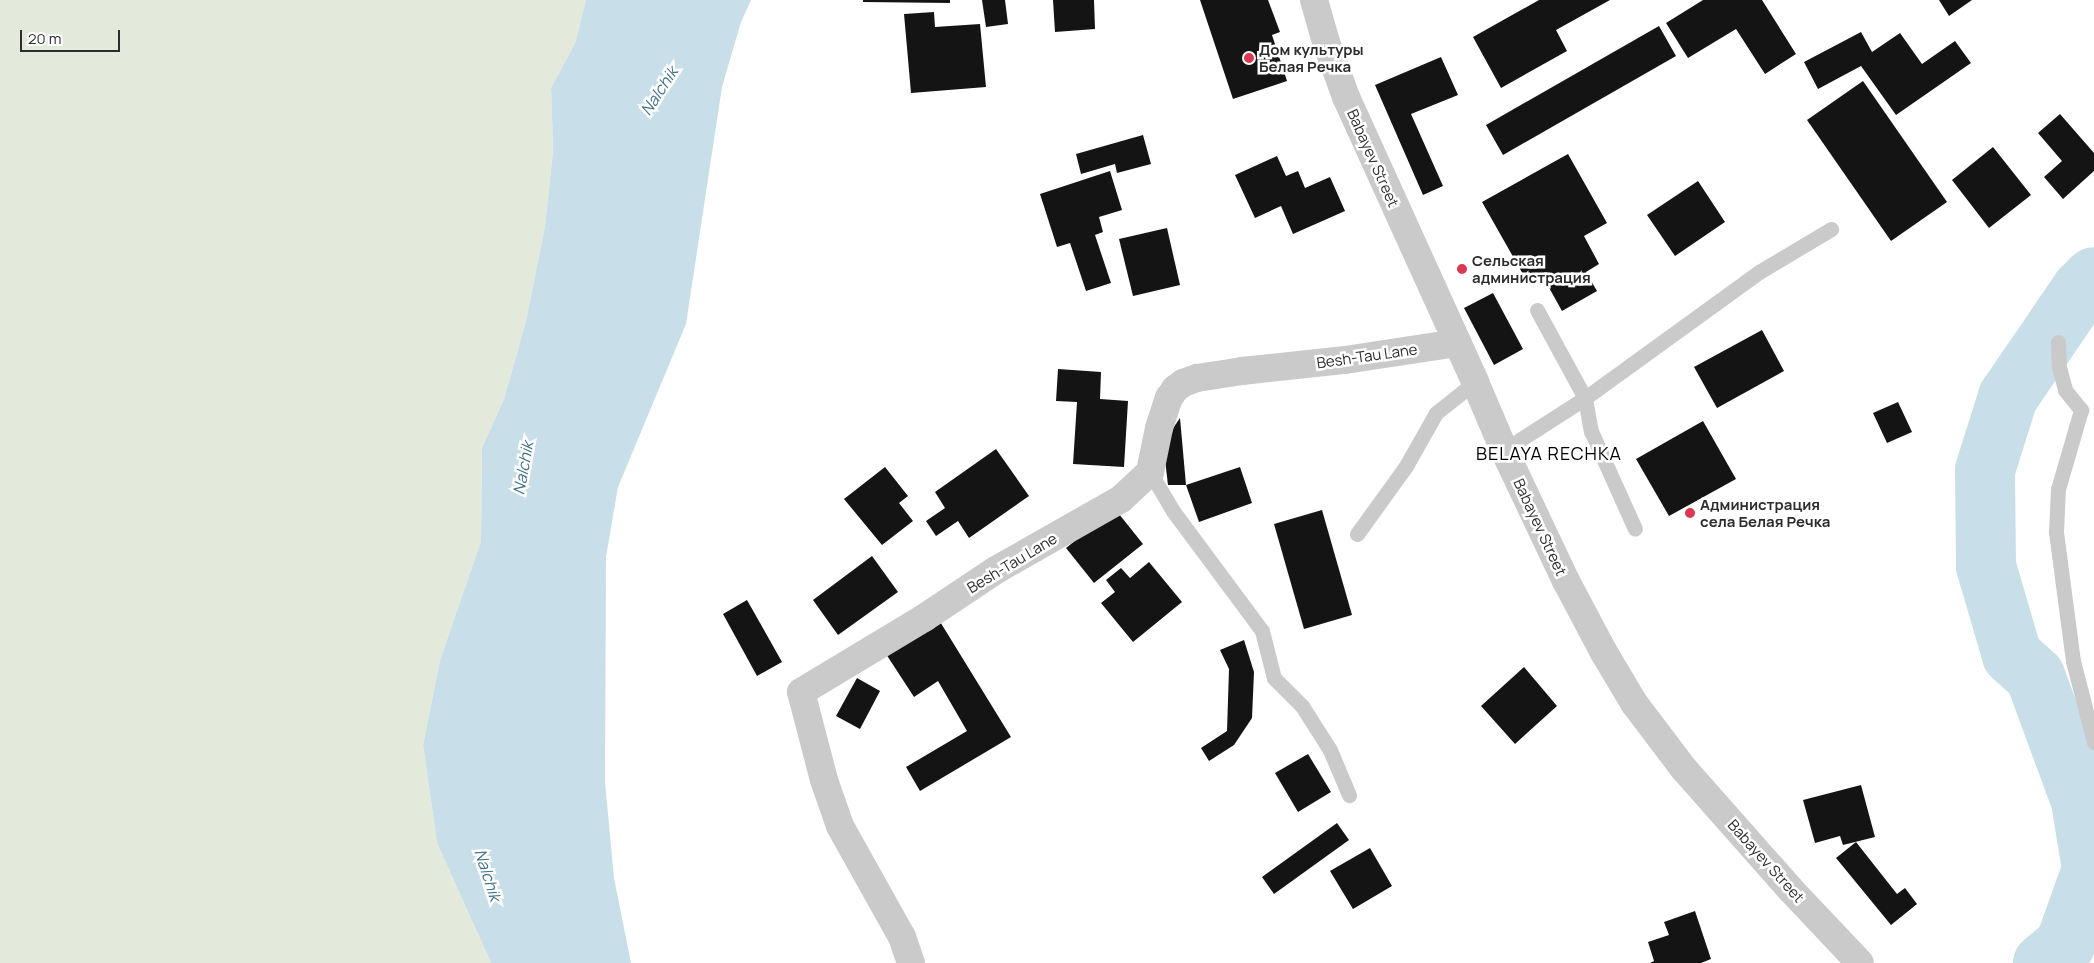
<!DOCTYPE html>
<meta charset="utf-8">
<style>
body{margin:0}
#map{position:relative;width:2094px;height:963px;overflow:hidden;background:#fff;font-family:Manrope,sans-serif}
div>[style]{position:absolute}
.green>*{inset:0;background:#e4eadb}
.water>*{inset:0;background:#c8dfe9}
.river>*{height:60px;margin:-30px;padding:0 30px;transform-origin:30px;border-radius:30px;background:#c8dfe9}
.building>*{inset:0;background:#141414}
.lane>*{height:15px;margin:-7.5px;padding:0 7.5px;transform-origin:7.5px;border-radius:7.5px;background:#cacaca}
.street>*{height:28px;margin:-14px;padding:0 14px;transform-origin:14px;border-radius:14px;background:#cacaca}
.dots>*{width:14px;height:14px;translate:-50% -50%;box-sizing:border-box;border:2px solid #fff;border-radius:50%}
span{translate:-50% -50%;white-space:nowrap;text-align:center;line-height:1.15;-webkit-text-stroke:5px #fff;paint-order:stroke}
.poi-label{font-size:15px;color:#2d2d2d;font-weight:700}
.left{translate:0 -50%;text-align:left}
.street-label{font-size:15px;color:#2d2d2d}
.water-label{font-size:16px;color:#40738a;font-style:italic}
.quarter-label{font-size:18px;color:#000;letter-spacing:1px}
.scale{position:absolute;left:20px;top:30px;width:100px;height:22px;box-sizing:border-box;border:2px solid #2d2d2d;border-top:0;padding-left:6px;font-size:15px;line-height:18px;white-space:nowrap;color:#2d2d2d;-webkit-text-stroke:4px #fff;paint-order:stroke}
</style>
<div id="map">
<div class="green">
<i style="clip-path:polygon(0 0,586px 0,575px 43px,551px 88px,553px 150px,545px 226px,526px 321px,504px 399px,482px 448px,481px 541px,440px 660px,423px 745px,437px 843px,491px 963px,0 963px)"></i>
</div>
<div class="water">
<i style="clip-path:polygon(586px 0,751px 0,741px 22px,722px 87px,686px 324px,618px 487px,606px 557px,605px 782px,614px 878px,631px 963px,491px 963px,437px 843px,423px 745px,440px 660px,481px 541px,482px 448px,504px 399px,526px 321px,545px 226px,553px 150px,551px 88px,575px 43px)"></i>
</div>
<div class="river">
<i style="left:2043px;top:963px;width:28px;rotate:-39deg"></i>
<i style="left:2065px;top:945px;width:81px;rotate:-70.4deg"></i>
<i style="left:2092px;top:869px;width:69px;rotate:-99.2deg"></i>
<i style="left:2081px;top:801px;width:133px;rotate:-110.2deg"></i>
<i style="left:2035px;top:676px;width:31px;rotate:-138deg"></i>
<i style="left:2012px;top:655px;width:93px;rotate:-106.3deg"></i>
<i style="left:1986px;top:566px;width:96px;rotate:-90.6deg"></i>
<i style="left:1985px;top:470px;width:77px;rotate:-72.5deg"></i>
<i style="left:2008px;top:397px;width:130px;rotate:-55.7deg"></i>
<i style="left:2081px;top:290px;width:18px;rotate:-45deg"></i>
</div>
<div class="building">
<i style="clip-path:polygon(863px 0,950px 0,950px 3px,863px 2px)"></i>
<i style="clip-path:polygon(982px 0,1005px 0,1008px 24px,986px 27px)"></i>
<i style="clip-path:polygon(1053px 0,1094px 0,1095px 29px,1055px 32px)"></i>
<i style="clip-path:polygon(1200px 0,1268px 0,1280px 32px,1272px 35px,1287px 81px,1233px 99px)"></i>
<i style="clip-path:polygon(1539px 0,1610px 0,1556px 30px,1567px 51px,1501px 88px,1473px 37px)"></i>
<i style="clip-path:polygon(1703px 0,1762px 0,1796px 54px,1765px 74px,1736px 29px,1688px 58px,1666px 23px)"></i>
<i style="clip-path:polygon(1939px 0,1972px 0,1949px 16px)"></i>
<i style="clip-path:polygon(934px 12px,935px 27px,980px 24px,986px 87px,911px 93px,904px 14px)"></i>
<i style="clip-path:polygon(1659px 26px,1676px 56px,1503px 155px,1486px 125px)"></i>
<i style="clip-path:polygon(1861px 32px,1872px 52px,1900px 33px,1922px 64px,1955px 41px,1971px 63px,1896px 115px,1861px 66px,1818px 89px,1804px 62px)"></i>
<i style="clip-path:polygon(1441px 57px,1458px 95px,1411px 114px,1443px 186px,1423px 195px,1375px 85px)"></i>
<i style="clip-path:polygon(1863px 81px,1947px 202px,1891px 241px,1807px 120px)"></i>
<i style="clip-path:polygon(2060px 114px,2094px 153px,2094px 171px,2063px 199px,2044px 177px,2062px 161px,2038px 133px)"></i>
<i style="clip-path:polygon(1143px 135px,1151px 164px,1117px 173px,1115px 164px,1081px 174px,1076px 154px)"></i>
<i style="clip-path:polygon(1993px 147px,2031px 195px,1989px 228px,1952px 180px)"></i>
<i style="clip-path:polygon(1568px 154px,1607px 223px,1584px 236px,1599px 264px,1586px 272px,1597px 291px,1562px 311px,1542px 275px,1528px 283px,1482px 202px)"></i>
<i style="clip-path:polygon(1277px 156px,1286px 176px,1298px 171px,1305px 188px,1330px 177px,1345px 211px,1293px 234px,1281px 206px,1255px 218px,1235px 175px)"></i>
<i style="clip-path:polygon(1110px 171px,1122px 210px,1099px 217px,1103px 232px,1095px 235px,1111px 283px,1086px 291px,1070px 243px,1057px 247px,1040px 194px)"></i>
<i style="clip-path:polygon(1698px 181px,1725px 222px,1675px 256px,1647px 215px)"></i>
<i style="clip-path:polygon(1167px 228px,1180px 285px,1133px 296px,1119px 239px)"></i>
<i style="clip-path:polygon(1493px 293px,1523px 349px,1494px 365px,1464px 308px)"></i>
<i style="clip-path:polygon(1762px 330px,1784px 371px,1717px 408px,1694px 367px)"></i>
<i style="clip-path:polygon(1058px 369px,1101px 372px,1100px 399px,1128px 401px,1124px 467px,1073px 464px,1077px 402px,1056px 401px)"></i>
<i style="clip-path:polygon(1898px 402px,1912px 432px,1887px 443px,1873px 413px)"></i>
<i style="clip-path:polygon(1180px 418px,1186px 485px,1168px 485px,1163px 443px)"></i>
<i style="clip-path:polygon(1703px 421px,1736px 479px,1669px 516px,1636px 459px)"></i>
<i style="clip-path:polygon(996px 449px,1029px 496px,969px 538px,958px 521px,936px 536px,926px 521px,945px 508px,935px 492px)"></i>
<i style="clip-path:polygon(885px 467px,908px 496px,899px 503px,913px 521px,882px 545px,844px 499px)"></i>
<i style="clip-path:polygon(1240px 467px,1252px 503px,1199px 522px,1186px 485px)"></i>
<i style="clip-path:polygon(1115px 509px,1143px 544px,1094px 583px,1066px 548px)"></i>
<i style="clip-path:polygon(1322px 510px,1352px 615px,1304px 629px,1274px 524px)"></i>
<i style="clip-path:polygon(872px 556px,898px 592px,838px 635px,813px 600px)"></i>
<i style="clip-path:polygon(1149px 562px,1182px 602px,1133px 642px,1101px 603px,1115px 592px,1106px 580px,1121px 568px,1130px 578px)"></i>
<i style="clip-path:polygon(747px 600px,782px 662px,757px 676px,723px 614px)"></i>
<i style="clip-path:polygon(939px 620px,1011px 737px,920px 791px,906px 767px,967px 731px,938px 681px,914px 697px,886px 654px)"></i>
<i style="clip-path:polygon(1244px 640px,1254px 672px,1252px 718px,1234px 745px,1209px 761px,1201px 748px,1227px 731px,1229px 669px,1220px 650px)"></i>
<i style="clip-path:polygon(1524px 667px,1557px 706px,1515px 744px,1481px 706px)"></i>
<i style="clip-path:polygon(857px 678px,880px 691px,860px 729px,836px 716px)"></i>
<i style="clip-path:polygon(1308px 754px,1331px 792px,1298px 812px,1275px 773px)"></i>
<i style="clip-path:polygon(1861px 785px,1875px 837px,1843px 845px,1840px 836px,1815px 843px,1803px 800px)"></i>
<i style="clip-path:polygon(1337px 823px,1349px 840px,1274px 894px,1262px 877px)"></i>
<i style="clip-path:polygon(1856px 842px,1897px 894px,1905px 888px,1917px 904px,1891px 925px,1836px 858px)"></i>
<i style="clip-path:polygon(1370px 848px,1392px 886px,1353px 909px,1330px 871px)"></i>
<i style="clip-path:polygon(1695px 911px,1711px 959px,1701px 963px,1650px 963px,1654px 961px,1648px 942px,1669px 935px,1664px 922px)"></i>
</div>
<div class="lane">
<i style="left:1537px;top:310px;width:100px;rotate:61.4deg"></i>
<i style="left:1585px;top:398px;width:34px;rotate:80deg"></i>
<i style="left:1591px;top:431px;width:107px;rotate:65.8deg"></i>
<i style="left:2058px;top:342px;width:25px;rotate:88deg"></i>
<i style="left:2059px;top:367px;width:24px;rotate:75deg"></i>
<i style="left:2065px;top:390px;width:26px;rotate:51deg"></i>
<i style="left:2081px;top:410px;width:82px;rotate:106.2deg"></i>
<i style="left:2058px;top:489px;width:43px;rotate:92.7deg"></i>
<i style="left:2056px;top:532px;width:130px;rotate:82.5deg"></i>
<i style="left:2073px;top:661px;width:84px;rotate:75.5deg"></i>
<i style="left:1504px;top:450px;width:96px;rotate:-32.7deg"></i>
<i style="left:1585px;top:398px;width:215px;rotate:-35.9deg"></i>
<i style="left:1759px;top:272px;width:84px;rotate:-30.8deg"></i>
<i style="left:1150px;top:472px;width:45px;rotate:59.5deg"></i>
<i style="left:1173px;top:511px;width:149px;rotate:53.4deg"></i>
<i style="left:1262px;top:631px;width:49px;rotate:75.7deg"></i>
<i style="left:1274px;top:678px;width:40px;rotate:45deg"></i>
<i style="left:1302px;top:706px;width:52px;rotate:57.5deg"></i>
<i style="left:1330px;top:750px;width:49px;rotate:67.1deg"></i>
<i style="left:1357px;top:534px;width:84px;rotate:-54.2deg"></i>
<i style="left:1406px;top:466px;width:61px;rotate:-60.5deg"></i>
<i style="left:1436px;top:413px;width:50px;rotate:-38.5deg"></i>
</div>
<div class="street">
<i style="left:1314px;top:0;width:44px;rotate:74.1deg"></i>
<i style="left:1326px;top:42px;width:59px;rotate:70deg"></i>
<i style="left:1346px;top:97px;width:313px;rotate:65.6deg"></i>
<i style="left:1475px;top:382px;width:74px;rotate:66.9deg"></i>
<i style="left:1504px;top:450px;width:145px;rotate:64.7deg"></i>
<i style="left:1566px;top:581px;width:79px;rotate:62.1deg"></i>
<i style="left:1603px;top:651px;width:61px;rotate:59.2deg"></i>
<i style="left:1634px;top:703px;width:83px;rotate:52.9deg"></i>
<i style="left:1684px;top:769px;width:162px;rotate:48.5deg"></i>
<i style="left:1791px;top:890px;width:100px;rotate:46.6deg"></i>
<i style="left:911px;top:963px;width:28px;rotate:-109deg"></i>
<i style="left:902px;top:937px;width:127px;rotate:-119.2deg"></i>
<i style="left:840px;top:826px;width:49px;rotate:-109.2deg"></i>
<i style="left:824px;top:780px;width:91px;rotate:-104.6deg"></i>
<i style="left:801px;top:692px;width:144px;rotate:-31deg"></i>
<i style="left:924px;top:618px;width:87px;rotate:-33.7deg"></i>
<i style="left:996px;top:570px;width:144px;rotate:-29.6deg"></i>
<i style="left:1121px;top:499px;width:40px;rotate:-43deg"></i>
<i style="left:1150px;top:472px;width:45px;rotate:-78.4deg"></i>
<i style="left:1159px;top:428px;width:32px;rotate:-72deg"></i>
<i style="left:1169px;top:398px;width:11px;rotate:-56deg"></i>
<i style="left:1175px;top:389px;width:10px;rotate:-37deg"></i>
<i style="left:1183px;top:383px;width:15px;rotate:-20deg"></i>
<i style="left:1197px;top:378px;width:46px;rotate:-8.8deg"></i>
<i style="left:1242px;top:371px;width:104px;rotate:-6.1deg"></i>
<i style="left:1345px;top:360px;width:114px;rotate:-8.6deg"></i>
</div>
<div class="dots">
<i style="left:1249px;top:58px;background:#db3851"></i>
<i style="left:1462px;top:269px;background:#db3851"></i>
<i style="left:1690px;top:513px;background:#db3851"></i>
</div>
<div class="poi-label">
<span class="left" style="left:1259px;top:58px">Дом культуры<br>Белая Речка</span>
<span class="left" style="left:1472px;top:269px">Сельская<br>администрация</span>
<span class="left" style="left:1700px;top:513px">Администрация<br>села Белая Речка</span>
</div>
<div class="street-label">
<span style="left:1373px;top:158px;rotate:66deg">Babayev Street</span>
<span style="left:1367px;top:356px;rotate:-8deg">Besh-Tau Lane</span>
<span style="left:1540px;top:527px;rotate:65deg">Babayev Street</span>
<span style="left:1012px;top:563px;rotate:-31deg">Besh-Tau Lane</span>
<span style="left:1766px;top:861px;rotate:48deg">Babayev Street</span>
</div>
<div class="water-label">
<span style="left:659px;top:91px;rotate:-57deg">Nalchik</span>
<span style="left:523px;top:468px;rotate:-80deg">Nalchik</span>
<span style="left:488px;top:875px;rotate:72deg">Nalchik</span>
</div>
<div class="quarter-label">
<span style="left:1549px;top:453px">BELAYA RECHKA</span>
</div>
<div class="scale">20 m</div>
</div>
